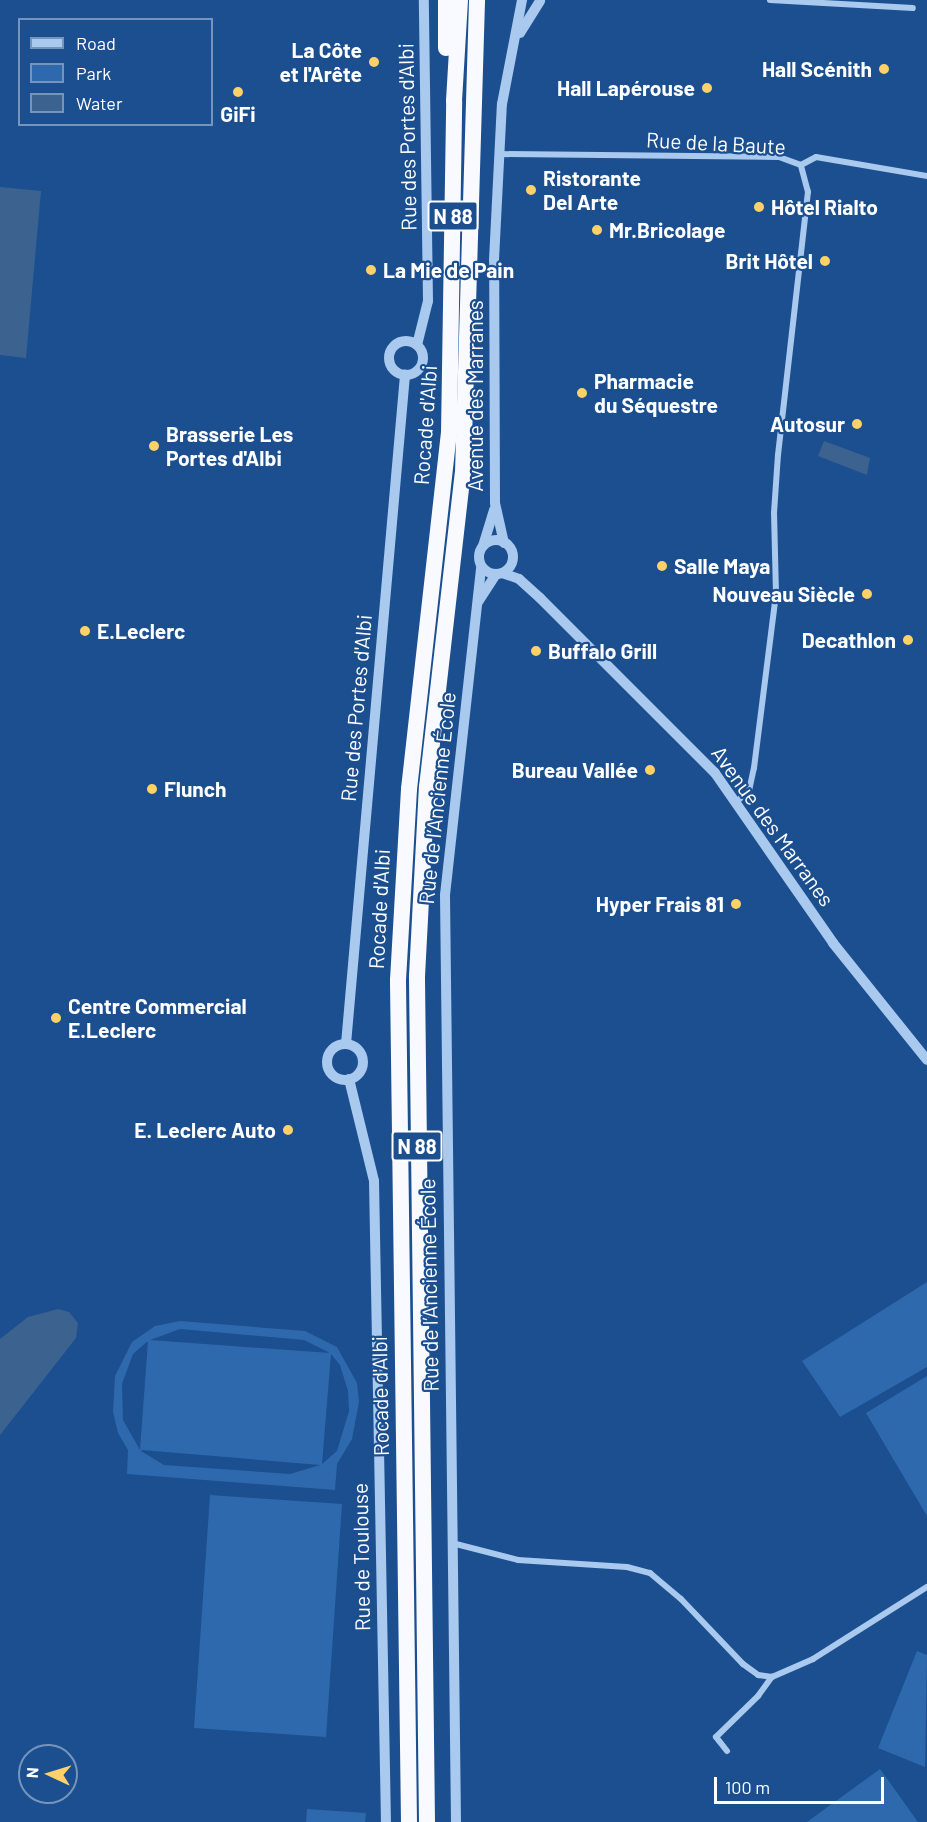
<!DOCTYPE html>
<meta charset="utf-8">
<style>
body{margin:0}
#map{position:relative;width:927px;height:1822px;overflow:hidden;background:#1b4f8f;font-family:Barlow,sans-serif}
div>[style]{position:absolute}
.green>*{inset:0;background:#2e69ad}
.water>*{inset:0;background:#3c6290}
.minor>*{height:6px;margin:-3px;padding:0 3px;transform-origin:3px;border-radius:3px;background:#a9c9ee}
.tertiary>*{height:10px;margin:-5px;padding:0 5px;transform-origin:5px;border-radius:5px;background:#a9c9ee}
.tertiary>.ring{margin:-5px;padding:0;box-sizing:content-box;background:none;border:10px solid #a9c9ee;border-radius:50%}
.trunk>*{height:16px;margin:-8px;padding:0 8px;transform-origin:8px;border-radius:8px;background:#f8faff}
.dots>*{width:16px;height:16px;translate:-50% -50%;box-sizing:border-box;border:3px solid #1b4f8f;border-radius:50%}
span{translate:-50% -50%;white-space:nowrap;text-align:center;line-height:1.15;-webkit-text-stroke:4.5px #1b4f8f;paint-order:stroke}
.shield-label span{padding:2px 4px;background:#1b4f8f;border:2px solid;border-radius:4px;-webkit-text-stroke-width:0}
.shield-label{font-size:20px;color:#fff;font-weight:700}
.poi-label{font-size:21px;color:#fff;font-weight:700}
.right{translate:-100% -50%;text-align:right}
.left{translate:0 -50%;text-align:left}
.street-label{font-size:21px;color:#fff}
.legend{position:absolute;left:18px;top:18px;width:195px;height:108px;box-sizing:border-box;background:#1b4f8f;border:2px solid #7695bc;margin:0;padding:8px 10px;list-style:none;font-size:18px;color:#fff}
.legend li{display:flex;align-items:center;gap:12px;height:30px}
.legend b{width:30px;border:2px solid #7695bc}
.north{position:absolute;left:18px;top:1744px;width:60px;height:60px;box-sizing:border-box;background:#1b4f8f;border:2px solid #7695bc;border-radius:50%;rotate:274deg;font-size:16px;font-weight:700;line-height:24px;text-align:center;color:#fff}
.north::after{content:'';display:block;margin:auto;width:21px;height:27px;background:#ffd166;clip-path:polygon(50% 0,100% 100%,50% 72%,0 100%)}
.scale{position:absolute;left:714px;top:1777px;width:170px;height:27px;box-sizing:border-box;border:3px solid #fff;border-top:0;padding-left:8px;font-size:18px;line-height:21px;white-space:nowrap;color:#fff;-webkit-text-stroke:4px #1b4f8f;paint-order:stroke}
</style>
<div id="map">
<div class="green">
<i style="clip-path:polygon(927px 1282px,927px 1367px,840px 1417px,802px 1361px)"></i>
<i style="clip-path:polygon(evenodd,180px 1321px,305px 1331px,337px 1347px,357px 1383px,359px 1402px,352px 1439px,337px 1464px,335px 1490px,127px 1474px,128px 1450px,118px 1433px,113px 1412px,115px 1376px,132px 1342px,155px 1326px,180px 1321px,180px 1329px,304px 1340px,330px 1353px,150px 1340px,180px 1329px,180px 1321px,148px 1341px,140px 1450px,123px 1420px,122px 1384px,133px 1354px,148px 1341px,180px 1321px,331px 1354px,340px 1365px,348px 1391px,349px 1411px,337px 1451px,322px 1464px,331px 1354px,180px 1321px,141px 1451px,142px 1450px,320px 1465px,290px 1474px,164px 1465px,141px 1451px)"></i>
<i style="clip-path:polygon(927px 1376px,927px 1516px,866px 1413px)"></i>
<i style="clip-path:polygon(210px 1495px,342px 1504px,326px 1737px,194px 1728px)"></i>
<i style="clip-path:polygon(917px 1651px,927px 1655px,925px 1767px,878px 1748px)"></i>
<i style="clip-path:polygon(880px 1769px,918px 1822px,807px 1822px)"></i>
<i style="clip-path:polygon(307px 1809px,366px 1813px,365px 1822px,306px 1822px)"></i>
</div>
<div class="water">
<i style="clip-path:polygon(0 187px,41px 191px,26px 358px,0 355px)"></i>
<i style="clip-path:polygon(824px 441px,870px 458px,867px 475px,818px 456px)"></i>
<i style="clip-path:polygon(58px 1309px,69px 1312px,78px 1323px,76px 1338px,0 1435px,0 1339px,28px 1317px)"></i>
</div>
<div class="minor">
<i style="left:770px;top:0;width:143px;rotate:3.2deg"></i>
<i style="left:498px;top:154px;width:281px;rotate:0.6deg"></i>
<i style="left:779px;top:157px;width:23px;rotate:20deg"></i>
<i style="left:801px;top:165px;width:17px;rotate:-28deg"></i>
<i style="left:816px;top:157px;width:113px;rotate:9.7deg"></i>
<i style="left:735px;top:803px;width:18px;rotate:-41deg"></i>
<i style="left:749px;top:791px;width:24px;rotate:-78deg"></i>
<i style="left:754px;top:768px;width:175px;rotate:-82.8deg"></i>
<i style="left:776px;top:594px;width:81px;rotate:-91.4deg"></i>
<i style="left:774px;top:513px;width:58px;rotate:-86.1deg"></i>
<i style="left:778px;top:455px;width:265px;rotate:-83.5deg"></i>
<i style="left:808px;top:192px;width:28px;rotate:-105deg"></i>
<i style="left:452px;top:1543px;width:68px;rotate:14.4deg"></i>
<i style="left:518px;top:1560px;width:109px;rotate:3.7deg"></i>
<i style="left:627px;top:1567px;width:24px;rotate:15deg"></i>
<i style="left:650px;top:1573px;width:40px;rotate:40deg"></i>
<i style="left:681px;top:1599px;width:90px;rotate:46.4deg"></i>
<i style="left:743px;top:1664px;width:19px;rotate:36deg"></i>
<i style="left:758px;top:1675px;width:14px;rotate:8deg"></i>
<i style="left:772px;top:1677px;width:45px;rotate:-23.7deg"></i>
<i style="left:813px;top:1659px;width:135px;rotate:-32.3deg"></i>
<i style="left:727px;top:1751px;width:18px;rotate:-128deg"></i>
<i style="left:716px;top:1737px;width:59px;rotate:-44.3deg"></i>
<i style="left:758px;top:1696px;width:24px;rotate:-54deg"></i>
</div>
<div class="tertiary">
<i style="left:520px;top:33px;width:38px;rotate:-58deg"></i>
<i class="ring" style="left:389px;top:341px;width:24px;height:24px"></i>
<i style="left:417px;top:345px;width:45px;rotate:-76deg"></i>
<i style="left:428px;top:301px;width:301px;rotate:-90.8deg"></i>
<i class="ring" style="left:479px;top:540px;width:24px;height:24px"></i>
<i style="left:504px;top:543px;width:41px;rotate:-102.7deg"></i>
<i style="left:495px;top:503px;width:243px;rotate:-90.2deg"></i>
<i style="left:494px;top:260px;width:156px;rotate:-87.1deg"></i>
<i style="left:502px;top:104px;width:106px;rotate:-79.1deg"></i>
<i style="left:483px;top:546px;width:38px;rotate:-73deg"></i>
<i style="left:502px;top:573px;width:18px;rotate:19deg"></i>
<i style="left:519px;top:579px;width:28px;rotate:42deg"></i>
<i style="left:540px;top:598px;width:247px;rotate:45deg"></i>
<i style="left:715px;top:773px;width:207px;rotate:55.2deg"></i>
<i style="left:833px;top:943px;width:150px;rotate:51.2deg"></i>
<i style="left:478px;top:602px;width:33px;rotate:-57deg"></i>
<i style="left:346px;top:1044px;width:672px;rotate:-84.96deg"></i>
<i class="ring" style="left:327px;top:1044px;width:26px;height:26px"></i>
<i style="left:349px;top:1079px;width:105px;rotate:76.2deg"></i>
<i style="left:374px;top:1181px;width:641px;rotate:88.93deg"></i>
<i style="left:456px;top:1822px;width:927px;rotate:-90.68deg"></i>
<i style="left:445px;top:895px;width:330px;rotate:-83.7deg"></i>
</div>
<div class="trunk">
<i style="left:446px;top:48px;width:48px;rotate:-90deg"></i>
<i style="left:409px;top:1822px;width:842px;rotate:-90.75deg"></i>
<i style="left:398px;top:980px;width:191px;rotate:-86.7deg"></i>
<i style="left:409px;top:789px;width:358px;rotate:-83.6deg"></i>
<i style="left:449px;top:433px;width:332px;rotate:-89.1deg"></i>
<i style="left:454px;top:101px;width:101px;rotate:-86.6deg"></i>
<i style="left:427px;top:1822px;width:846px;rotate:-90.68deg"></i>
<i style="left:417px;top:976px;width:189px;rotate:-87deg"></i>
<i style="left:427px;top:787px;width:316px;rotate:-83.5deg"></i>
<i style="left:463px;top:473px;width:473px;rotate:-88.3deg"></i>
</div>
<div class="dots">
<i style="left:374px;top:62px;background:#ffd166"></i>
<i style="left:884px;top:69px;background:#ffd166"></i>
<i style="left:707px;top:88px;background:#ffd166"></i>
<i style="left:238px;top:92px;background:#ffd166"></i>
<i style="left:531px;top:190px;background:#ffd166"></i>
<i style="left:759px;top:207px;background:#ffd166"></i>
<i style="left:597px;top:230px;background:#ffd166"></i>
<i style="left:825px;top:261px;background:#ffd166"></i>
<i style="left:371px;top:270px;background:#ffd166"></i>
<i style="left:582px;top:393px;background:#ffd166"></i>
<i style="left:857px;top:424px;background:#ffd166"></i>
<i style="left:154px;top:446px;background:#ffd166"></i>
<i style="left:662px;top:566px;background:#ffd166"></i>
<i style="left:867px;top:594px;background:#ffd166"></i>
<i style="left:85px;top:631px;background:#ffd166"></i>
<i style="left:908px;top:640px;background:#ffd166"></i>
<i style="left:536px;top:651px;background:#ffd166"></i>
<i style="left:650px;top:770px;background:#ffd166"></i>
<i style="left:152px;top:789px;background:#ffd166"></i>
<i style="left:736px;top:904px;background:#ffd166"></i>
<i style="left:56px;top:1018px;background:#ffd166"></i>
<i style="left:288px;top:1130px;background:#ffd166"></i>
</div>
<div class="shield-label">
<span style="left:453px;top:216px">N 88</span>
<span style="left:417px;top:1146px">N 88</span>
</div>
<div class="poi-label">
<span class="right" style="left:362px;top:62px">La Côte<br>et l'Arête</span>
<span class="right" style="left:872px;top:69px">Hall Scénith</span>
<span class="right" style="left:695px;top:88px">Hall Lapérouse</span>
<span style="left:238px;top:114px">GiFi</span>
<span class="left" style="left:543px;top:190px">Ristorante<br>Del Arte</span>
<span class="left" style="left:771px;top:207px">Hôtel Rialto</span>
<span class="left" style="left:609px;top:230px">Mr.Bricolage</span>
<span class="right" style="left:813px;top:261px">Brit Hôtel</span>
<span class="left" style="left:383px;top:270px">La Mie de Pain</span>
<span class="left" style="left:594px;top:393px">Pharmacie<br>du Séquestre</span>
<span class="right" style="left:845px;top:424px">Autosur</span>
<span class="left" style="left:166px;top:446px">Brasserie Les<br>Portes d'Albi</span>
<span class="left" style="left:674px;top:566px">Salle Maya</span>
<span class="right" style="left:855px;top:594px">Nouveau Siècle</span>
<span class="left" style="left:97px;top:631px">E.Leclerc</span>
<span class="right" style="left:896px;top:640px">Decathlon</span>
<span class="left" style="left:548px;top:651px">Buffalo Grill</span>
<span class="right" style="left:638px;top:770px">Bureau Vallée</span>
<span class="left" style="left:164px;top:789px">Flunch</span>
<span class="right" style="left:724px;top:904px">Hyper Frais 81</span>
<span class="left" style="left:68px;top:1018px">Centre Commercial<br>E.Leclerc</span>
<span class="right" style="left:276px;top:1130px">E. Leclerc Auto</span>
</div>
<div class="street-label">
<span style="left:407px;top:137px;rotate:-91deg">Rue des Portes d'Albi</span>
<span style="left:716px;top:143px;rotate:3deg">Rue de la Baute</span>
<span style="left:475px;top:396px;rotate:-90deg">Avenue des Marranes</span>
<span style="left:425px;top:425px;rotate:-86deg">Rocade d'Albi</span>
<span style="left:356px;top:708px;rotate:-85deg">Rue des Portes d'Albi</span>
<span style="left:437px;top:798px;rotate:-84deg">Rue de l’Ancienne École</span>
<span style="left:773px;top:826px;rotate:54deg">Avenue des Marranes</span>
<span style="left:379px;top:909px;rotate:-87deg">Rocade d'Albi</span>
<span style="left:429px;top:1285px;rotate:-91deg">Rue de l’Ancienne École</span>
<span style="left:380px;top:1396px;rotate:-91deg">Rocade d'Albi</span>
<span style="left:361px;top:1557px;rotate:-91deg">Rue de Toulouse</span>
</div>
<ul class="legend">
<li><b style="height:8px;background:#a9c9ee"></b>Road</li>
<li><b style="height:16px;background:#2e69ad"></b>Park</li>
<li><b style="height:16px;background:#3c6290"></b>Water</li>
</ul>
<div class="north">N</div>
<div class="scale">100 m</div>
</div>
